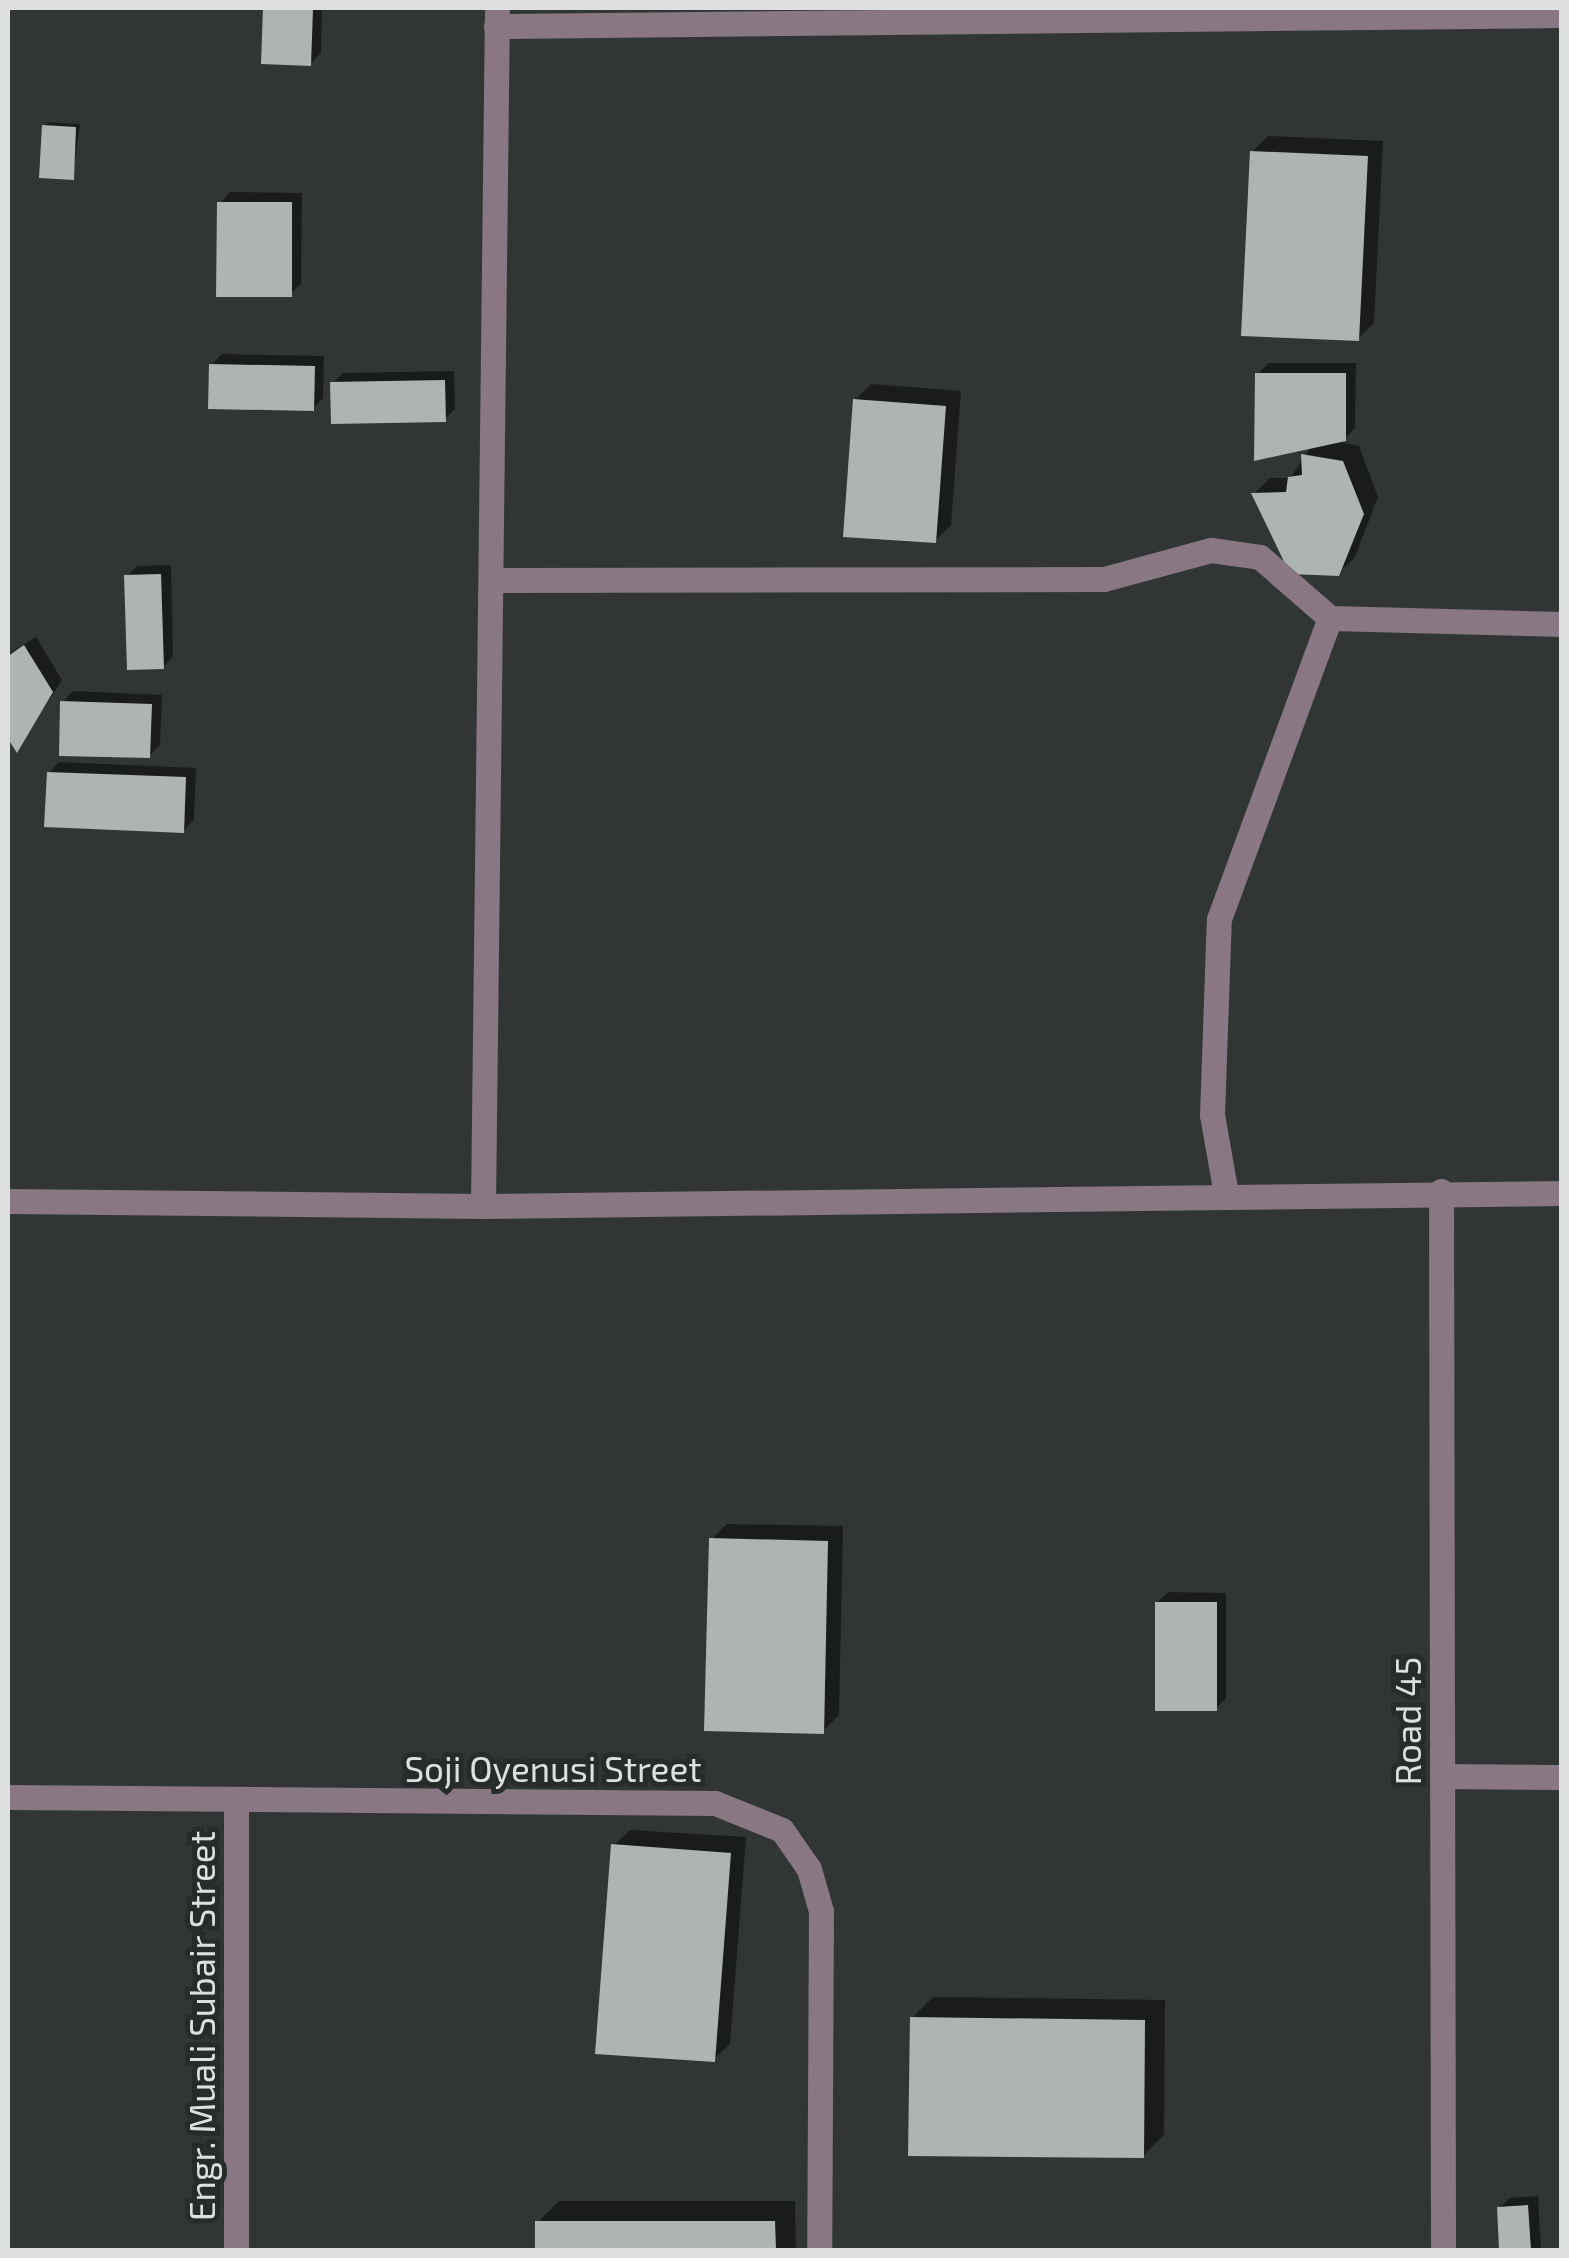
<!DOCTYPE html>
<style>
body{margin:0}
#map{position:relative;width:1569px;height:2258px;overflow:hidden;background:#313634;font-family:"Exo 2",sans-serif}
div>[style]{position:absolute}
.shadow>*{inset:0;background:#0007}
.building>*{inset:0;background:#aeb4b3}
.minor>*{height:25px;margin:-12.5px;padding:0 12.5px;transform-origin:12.5px;border-radius:12.5px;background:#897783}
span{translate:-50% -50%;white-space:nowrap;text-align:center;line-height:1.15;-webkit-text-stroke:10px #272c2a;paint-order:stroke}
.street-label{font-size:35px;color:#dde0df}
.frame{position:absolute;inset:0;border:10px solid #dde0df;pointer-events:none}
</style>
<div id="map">
<div class="shadow">
<i style="clip-path:polygon(265px 8px,322px 8px,321px 53px,310px 64px,263px 62px)"></i>
<i style="clip-path:polygon(49px 122px,80px 124px,73px 177px,44px 126px)"></i>
<i style="clip-path:polygon(1268px 136px,1383px 141px,1374px 323px,1358px 339px,1252px 152px)"></i>
<i style="clip-path:polygon(230px 192px,302px 193px,301px 284px,290px 294px,220px 203px)"></i>
<i style="clip-path:polygon(222px 354px,324px 356px,323px 398px,313px 409px,211px 365px)"></i>
<i style="clip-path:polygon(1268px 363px,1356px 363px,1355px 428px,1341px 442px,1359px 446px,1378px 497px,1355px 557px,1338px 573px,1254px 494px,1270px 478px,1290px 478px,1312px 446px,1258px 374px)"></i>
<i style="clip-path:polygon(454px 371px,455px 409px,444px 420px,333px 383px,343px 373px)"></i>
<i style="clip-path:polygon(871px 384px,961px 391px,951px 525px,935px 541px,855px 400px)"></i>
<i style="clip-path:polygon(171px 565px,173px 656px,163px 667px,127px 576px,137px 566px)"></i>
<i style="clip-path:polygon(36px 637px,62px 680px,17px 749px,8px 734px,8px 654px)"></i>
<i style="clip-path:polygon(73px 691px,162px 695px,160px 745px,149px 756px,63px 702px)"></i>
<i style="clip-path:polygon(59px 762px,196px 768px,194px 820px,183px 831px,49px 773px)"></i>
<i style="clip-path:polygon(727px 1524px,843px 1526px,839px 1715px,823px 1731px,711px 1540px)"></i>
<i style="clip-path:polygon(1168px 1592px,1226px 1593px,1226px 1698px,1216px 1708px,1157px 1603px)"></i>
<i style="clip-path:polygon(630px 1830px,746px 1837px,730px 2044px,714px 2059px,614px 1845px)"></i>
<i style="clip-path:polygon(933px 1997px,1165px 2000px,1164px 2135px,1143px 2156px,912px 2018px)"></i>
<i style="clip-path:polygon(1538px 2196px,1541px 2250px,1502px 2250px,1499px 2208px,1510px 2198px)"></i>
<i style="clip-path:polygon(559px 2201px,795px 2201px,796px 2250px,538px 2250px,538px 2222px)"></i>
</div>
<div class="building">
<i style="clip-path:polygon(263px 8px,313px 8px,311px 66px,261px 64px)"></i>
<i style="clip-path:polygon(42px 125px,76px 127px,74px 180px,39px 178px)"></i>
<i style="clip-path:polygon(1250px 151px,1368px 156px,1359px 341px,1241px 336px)"></i>
<i style="clip-path:polygon(217px 202px,292px 202px,292px 297px,216px 297px)"></i>
<i style="clip-path:polygon(209px 364px,315px 366px,314px 411px,208px 409px)"></i>
<i style="clip-path:polygon(1255px 373px,1346px 373px,1346px 441px,1254px 461px)"></i>
<i style="clip-path:polygon(445px 380px,446px 422px,331px 424px,330px 382px)"></i>
<i style="clip-path:polygon(853px 399px,946px 406px,936px 543px,843px 537px)"></i>
<i style="clip-path:polygon(1301px 454px,1343px 461px,1364px 514px,1339px 576px,1290px 574px,1251px 493px,1286px 492px,1288px 477px,1302px 475px)"></i>
<i style="clip-path:polygon(161px 574px,164px 669px,127px 670px,124px 575px)"></i>
<i style="clip-path:polygon(24px 645px,53px 692px,17px 753px,8px 739px,8px 656px)"></i>
<i style="clip-path:polygon(60px 701px,152px 704px,150px 758px,59px 756px)"></i>
<i style="clip-path:polygon(47px 772px,186px 777px,184px 833px,44px 827px)"></i>
<i style="clip-path:polygon(709px 1538px,828px 1541px,824px 1734px,704px 1731px)"></i>
<i style="clip-path:polygon(1155px 1602px,1217px 1602px,1217px 1711px,1155px 1711px)"></i>
<i style="clip-path:polygon(611px 1844px,731px 1853px,715px 2062px,595px 2054px)"></i>
<i style="clip-path:polygon(910px 2017px,1145px 2020px,1144px 2158px,908px 2156px)"></i>
<i style="clip-path:polygon(1528px 2205px,1531px 2250px,1499px 2250px,1497px 2207px)"></i>
<i style="clip-path:polygon(535px 2221px,775px 2221px,776px 2250px,535px 2250px)"></i>
</div>
<div class="minor">
<i style="left:496px;top:26px;width:1066px;rotate:-0.59deg"></i>
<i style="left:494px;top:580px;width:610px;rotate:-0.09deg"></i>
<i style="left:1104px;top:579px;width:111px;rotate:-15.2deg"></i>
<i style="left:1211px;top:550px;width:49px;rotate:8.1deg"></i>
<i style="left:1260px;top:557px;width:93px;rotate:41.1deg"></i>
<i style="left:1441px;top:1191px;width:1059px;rotate:89.89deg"></i>
<i style="left:1226px;top:1194px;width:80px;rotate:-100deg"></i>
<i style="left:1212px;top:1115px;width:196px;rotate:-88deg"></i>
<i style="left:1219px;top:919px;width:321px;rotate:-69.8deg"></i>
<i style="left:1330px;top:618px;width:232px;rotate:1.5deg"></i>
<i style="left:8px;top:1201px;width:475px;rotate:0.6deg"></i>
<i style="left:483px;top:1206px;width:1079px;rotate:-0.69deg"></i>
<i style="left:483px;top:1206px;width:1198px;rotate:-89.33deg"></i>
<i style="left:1442px;top:1776px;width:120px;rotate:0.5deg"></i>
<i style="left:8px;top:1797px;width:707px;rotate:0.49deg"></i>
<i style="left:715px;top:1803px;width:72px;rotate:21.9deg"></i>
<i style="left:782px;top:1830px;width:47px;rotate:55.3deg"></i>
<i style="left:809px;top:1869px;width:44px;rotate:74.1deg"></i>
<i style="left:821px;top:1911px;width:339px;rotate:90.3deg"></i>
<i style="left:236px;top:2250px;width:449px;rotate:-90deg"></i>
</div>
<div class="street-label">
<span style="left:1407px;top:1721px;rotate:-90deg">Road 45</span>
<span style="left:553px;top:1768px">Soji Oyenusi Street</span>
<span style="left:201px;top:2026px;rotate:-90deg">Engr. Muali Subair Street</span>
</div>
<div class="frame"></div>
</div>
